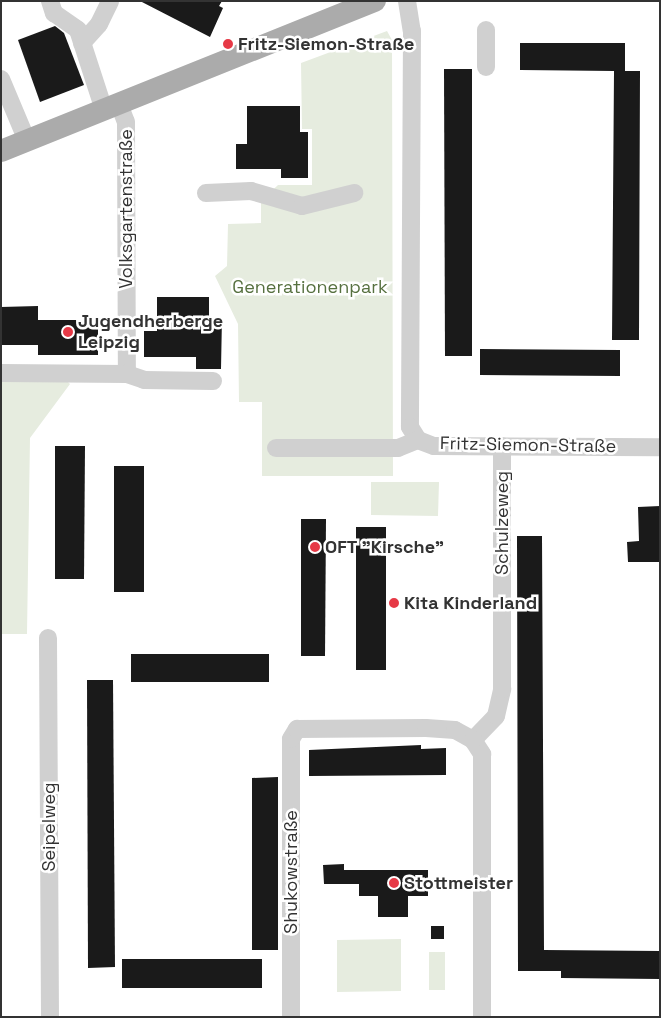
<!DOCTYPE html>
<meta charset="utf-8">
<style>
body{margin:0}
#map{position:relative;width:661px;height:1018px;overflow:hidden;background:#fff;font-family:"Space Grotesk",sans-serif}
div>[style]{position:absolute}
.green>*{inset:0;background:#e6ecdf}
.building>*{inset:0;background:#1a1a1a}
.minor>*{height:18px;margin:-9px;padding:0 9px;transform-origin:9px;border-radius:9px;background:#d0d0d0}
.major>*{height:22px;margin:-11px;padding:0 11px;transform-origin:11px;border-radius:11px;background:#ababab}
.dots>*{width:14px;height:14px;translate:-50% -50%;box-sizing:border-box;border:2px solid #fff;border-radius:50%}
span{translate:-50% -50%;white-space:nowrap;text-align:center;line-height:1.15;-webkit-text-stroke:5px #fff;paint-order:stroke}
.poi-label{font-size:18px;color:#333;font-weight:700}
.left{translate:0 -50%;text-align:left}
.street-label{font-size:18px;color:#333}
.park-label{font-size:18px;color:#56703f}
.frame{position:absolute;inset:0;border:2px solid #333;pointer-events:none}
</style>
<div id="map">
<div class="green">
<i style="clip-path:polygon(387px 31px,392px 40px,393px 476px,262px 476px,262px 402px,239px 402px,238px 324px,215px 276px,227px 266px,228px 224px,261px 223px,261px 201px,278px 185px,312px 185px,312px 129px,302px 129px,301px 63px)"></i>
<i style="clip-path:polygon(1px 377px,64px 378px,70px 384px,30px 438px,27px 634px,1px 634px)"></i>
<i style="clip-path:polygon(371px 482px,439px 482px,438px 516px,371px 515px)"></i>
<i style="clip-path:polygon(401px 939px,401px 991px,337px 992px,337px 940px)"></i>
<i style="clip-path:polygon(429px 952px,445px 952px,445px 990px,429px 990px)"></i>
</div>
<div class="building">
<i style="clip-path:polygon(140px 1px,222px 1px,219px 6px,223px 8px,210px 37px)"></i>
<i style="clip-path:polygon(55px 26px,64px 33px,84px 85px,40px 102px,18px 40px)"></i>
<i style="clip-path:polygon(520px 43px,625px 43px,625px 71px,640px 71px,639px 340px,612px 340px,614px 71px,520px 70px)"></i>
<i style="clip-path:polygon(444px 69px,472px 69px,472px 356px,445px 356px)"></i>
<i style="clip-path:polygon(247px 106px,300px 106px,300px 132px,308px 132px,308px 178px,281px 178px,281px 169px,236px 169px,236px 144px,247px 144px)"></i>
<i style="clip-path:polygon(157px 297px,209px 297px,209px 317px,222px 317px,221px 369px,196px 369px,196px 357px,144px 357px,144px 331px,157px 331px)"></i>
<i style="clip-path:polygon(38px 306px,38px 320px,98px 320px,98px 355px,38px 355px,38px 345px,1px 345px,1px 307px)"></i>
<i style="clip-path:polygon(480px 349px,620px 350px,620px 376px,480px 375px)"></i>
<i style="clip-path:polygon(55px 446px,85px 446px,84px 579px,55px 579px)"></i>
<i style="clip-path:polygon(114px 466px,144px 466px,144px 592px,114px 592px)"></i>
<i style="clip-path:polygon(660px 506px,660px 562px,628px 562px,627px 542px,639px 541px,638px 507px)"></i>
<i style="clip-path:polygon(301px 519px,326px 519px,325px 656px,301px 656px)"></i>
<i style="clip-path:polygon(356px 527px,386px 527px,386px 670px,356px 670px)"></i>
<i style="clip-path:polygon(517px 536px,542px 536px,544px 950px,660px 951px,660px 979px,561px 978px,561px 971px,518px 971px)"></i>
<i style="clip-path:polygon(131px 654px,269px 654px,269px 682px,131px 682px)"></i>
<i style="clip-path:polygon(87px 680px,113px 680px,115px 967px,88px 968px)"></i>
<i style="clip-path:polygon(421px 745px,421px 749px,446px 748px,446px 775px,309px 776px,309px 750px)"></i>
<i style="clip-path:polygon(278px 777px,278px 950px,252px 950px,252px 778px)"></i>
<i style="clip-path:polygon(344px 864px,344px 870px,428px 870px,428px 896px,408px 896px,408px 917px,378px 917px,378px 896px,359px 896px,359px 884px,324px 884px,323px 865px)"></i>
<i style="clip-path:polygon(431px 926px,444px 926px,444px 939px,431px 939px)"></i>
<i style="clip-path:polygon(122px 959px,262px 959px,262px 988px,122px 988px)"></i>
</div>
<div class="minor">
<i style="left:50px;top:1px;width:13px;rotate:72deg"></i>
<i style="left:54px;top:13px;width:29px;rotate:35deg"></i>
<i style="left:78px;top:30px;width:84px;rotate:72deg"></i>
<i style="left:407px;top:1px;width:30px;rotate:81deg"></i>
<i style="left:412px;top:31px;width:396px;rotate:90.3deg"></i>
<i style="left:410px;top:427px;width:15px;rotate:58deg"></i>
<i style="left:418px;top:440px;width:17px;rotate:21deg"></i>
<i style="left:434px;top:446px;width:226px;rotate:0.3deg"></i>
<i style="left:486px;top:30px;width:37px;rotate:90deg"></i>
<i style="left:82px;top:43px;width:25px;rotate:-48deg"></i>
<i style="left:99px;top:24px;width:25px;rotate:-64deg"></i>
<i style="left:1px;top:79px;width:67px;rotate:67.2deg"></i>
<i style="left:119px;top:104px;width:19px;rotate:69deg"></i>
<i style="left:126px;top:122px;width:252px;rotate:89.8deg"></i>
<i style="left:206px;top:193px;width:45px;rotate:-2.5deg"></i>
<i style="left:251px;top:191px;width:53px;rotate:16.4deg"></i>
<i style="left:302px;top:206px;width:54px;rotate:-14deg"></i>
<i style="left:1px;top:373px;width:126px;rotate:0.5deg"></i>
<i style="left:127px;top:374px;width:18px;rotate:19deg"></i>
<i style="left:144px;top:380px;width:69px;rotate:0.8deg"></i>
<i style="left:276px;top:448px;width:122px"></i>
<i style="left:398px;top:448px;width:22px;rotate:-22deg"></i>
<i style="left:48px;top:638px;width:379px;rotate:89.7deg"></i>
<i style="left:473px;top:740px;width:33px;rotate:-46deg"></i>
<i style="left:496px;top:716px;width:28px;rotate:-77deg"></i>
<i style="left:502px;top:689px;width:243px;rotate:-90deg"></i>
<i style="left:291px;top:1017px;width:278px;rotate:-90deg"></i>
<i style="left:291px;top:739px;width:12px;rotate:-59deg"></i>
<i style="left:297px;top:729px;width:129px;rotate:-0.4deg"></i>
<i style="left:426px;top:728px;width:29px;rotate:4deg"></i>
<i style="left:455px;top:730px;width:21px;rotate:29deg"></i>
<i style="left:473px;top:740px;width:17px;rotate:57deg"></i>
<i style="left:482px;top:754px;width:263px;rotate:90deg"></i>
</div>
<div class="major">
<i style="left:1px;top:151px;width:403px;rotate:-21.9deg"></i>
</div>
<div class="dots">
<i style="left:228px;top:44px;background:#e63946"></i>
<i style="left:68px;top:332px;background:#e63946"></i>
<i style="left:315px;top:547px;background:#e63946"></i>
<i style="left:394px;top:603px;background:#e63946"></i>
<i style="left:394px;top:883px;background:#e63946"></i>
</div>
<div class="poi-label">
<span class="left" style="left:238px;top:44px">Fritz-Siemon-Straße</span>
<span class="left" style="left:78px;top:332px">Jugendherberge<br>Leipzig</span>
<span class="left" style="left:325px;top:547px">OFT "Kirsche"</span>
<span class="left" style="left:404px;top:603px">Kita Kinderland</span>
<span class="left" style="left:404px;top:883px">Stottmeister</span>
</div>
<div class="street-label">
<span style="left:126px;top:209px;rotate:-90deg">Volksgartenstraße</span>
<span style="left:528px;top:445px;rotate:1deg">Fritz-Siemon-Straße</span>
<span style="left:502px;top:523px;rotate:-90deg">Schulzeweg</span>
<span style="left:49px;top:827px;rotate:-90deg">Seipelweg</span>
<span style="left:291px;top:872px;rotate:-90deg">Shukowstraße</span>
</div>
<div class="park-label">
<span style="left:310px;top:287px">Generationenpark</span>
</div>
<div class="frame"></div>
</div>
